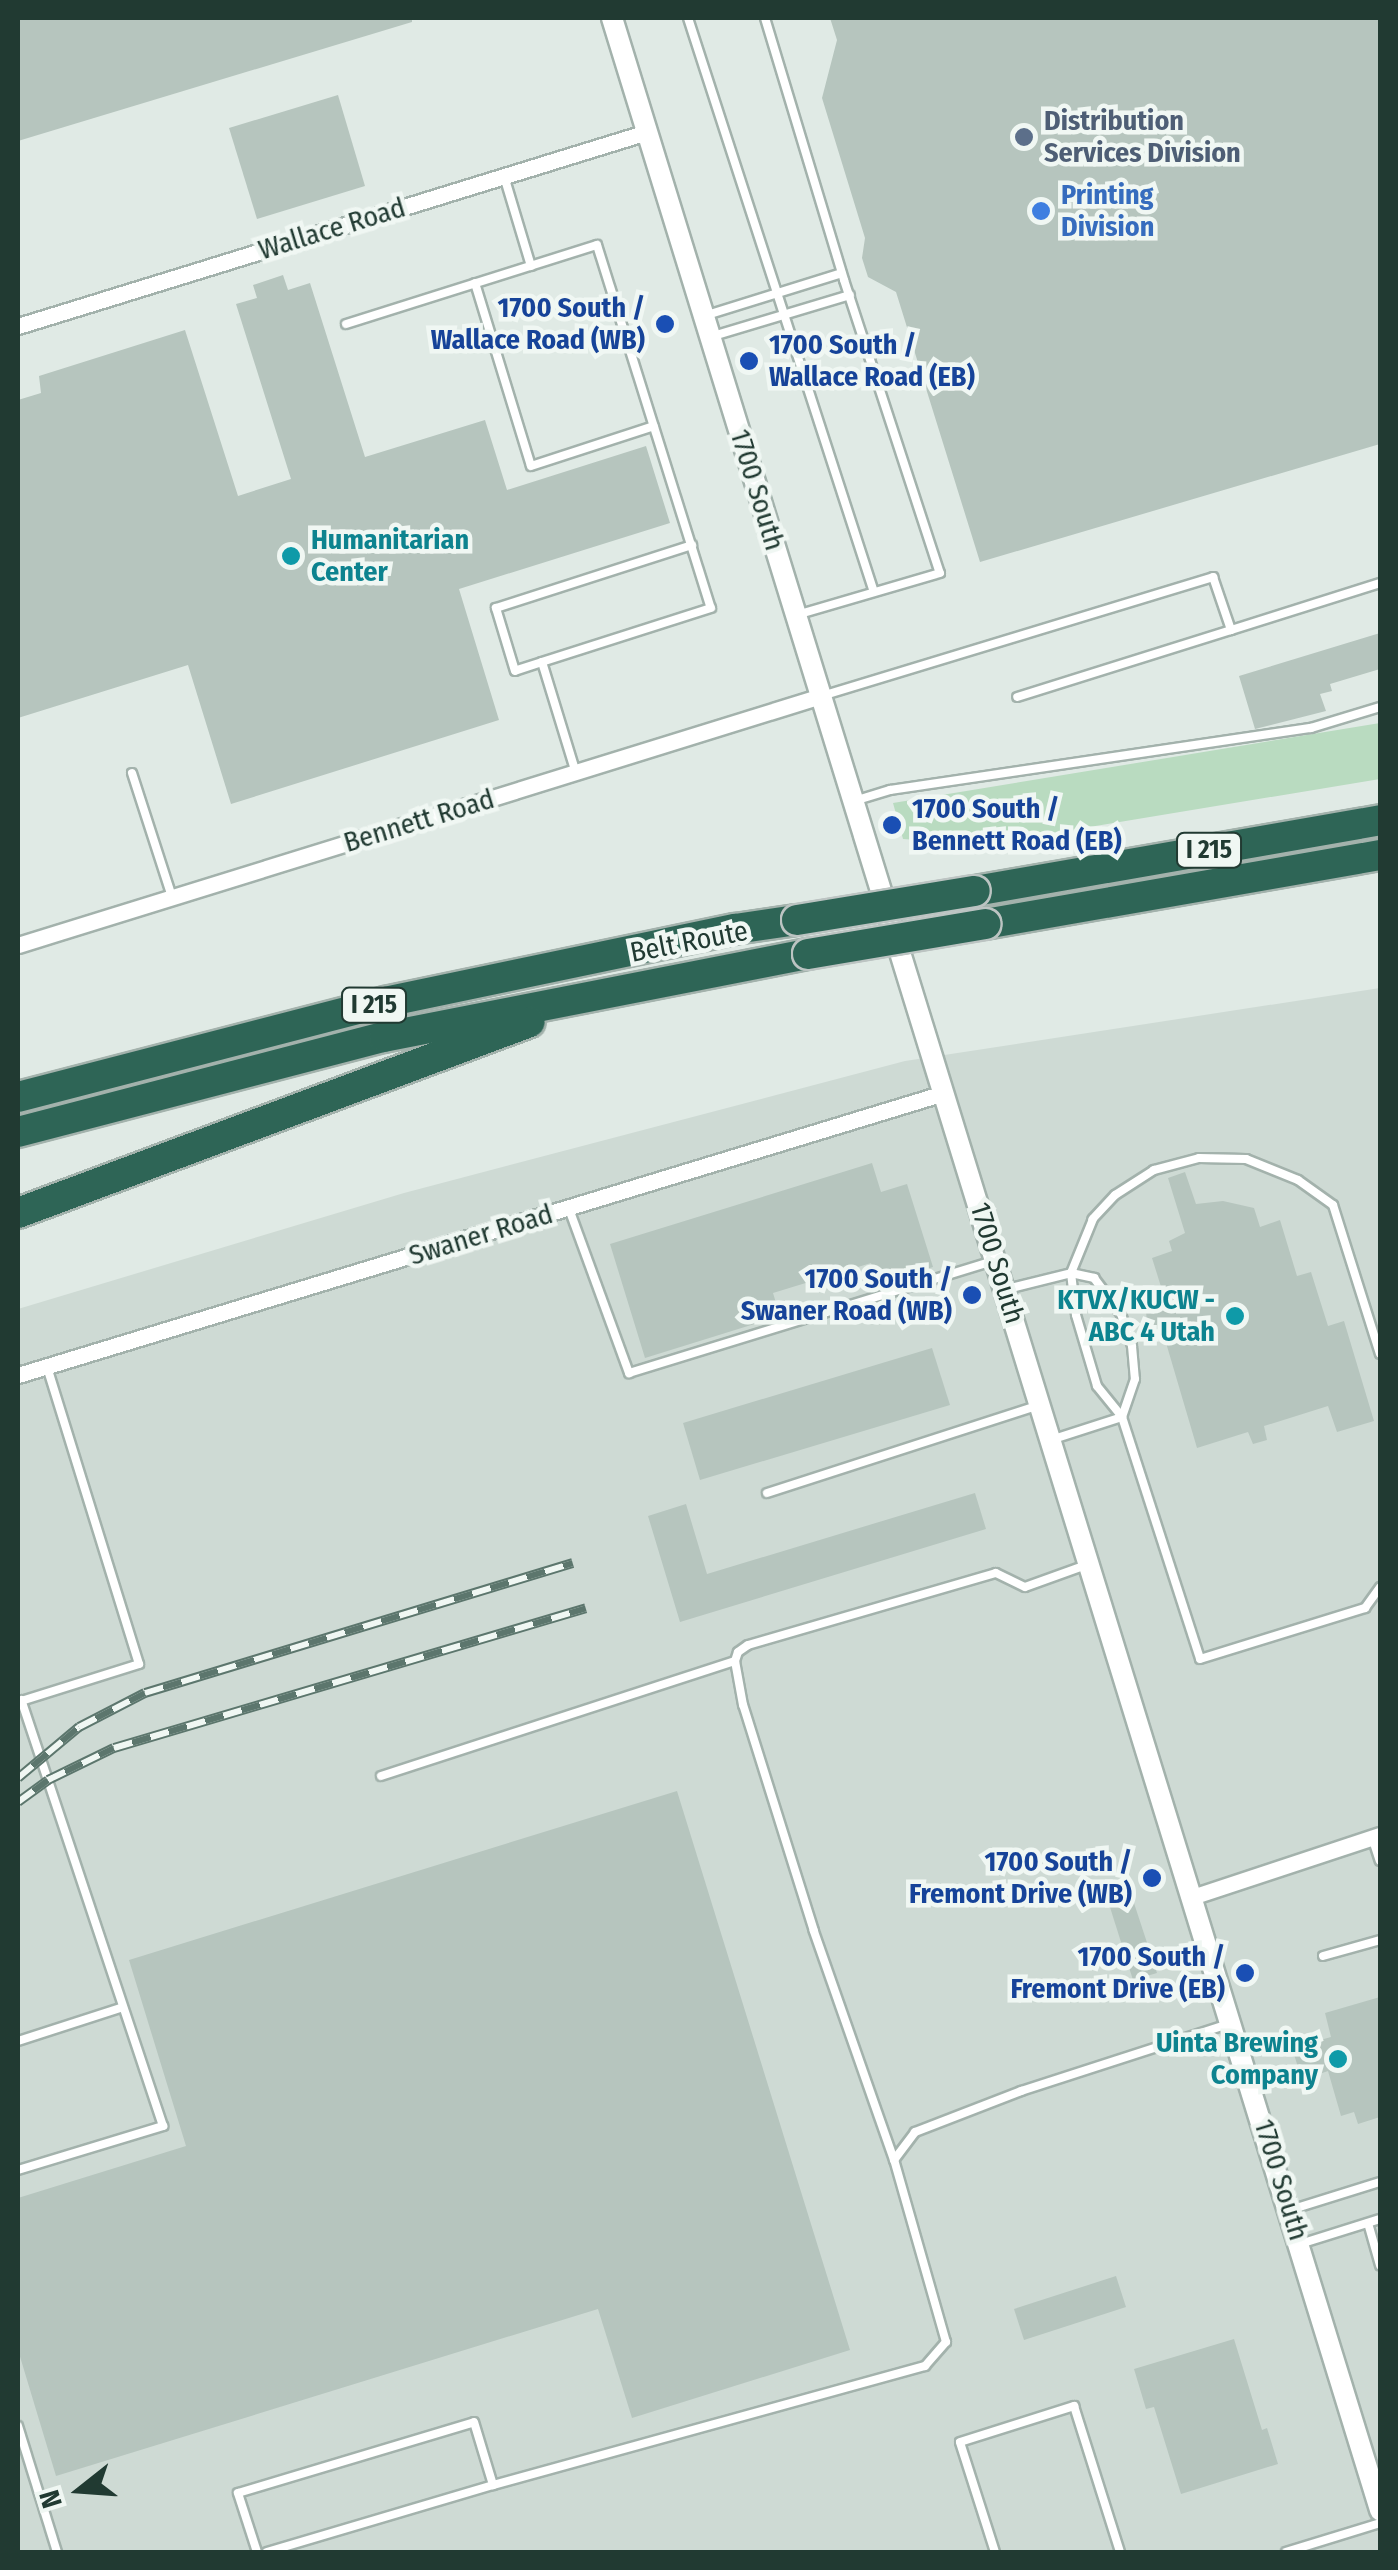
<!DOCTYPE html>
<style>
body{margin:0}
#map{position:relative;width:1398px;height:2570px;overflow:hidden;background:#e0eae5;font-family:"Fira Sans Condensed",sans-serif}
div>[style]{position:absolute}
.built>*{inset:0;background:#cedad4}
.green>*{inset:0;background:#b9dbc0}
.building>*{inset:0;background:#b6c5be}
.roads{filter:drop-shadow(2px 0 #a3b2ac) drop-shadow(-2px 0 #a3b2ac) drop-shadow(0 2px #a3b2ac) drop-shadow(0 -2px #a3b2ac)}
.service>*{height:8px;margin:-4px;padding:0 4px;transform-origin:4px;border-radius:4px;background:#fff}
.minor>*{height:15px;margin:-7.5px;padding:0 7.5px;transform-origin:7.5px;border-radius:7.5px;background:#fff}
.tertiary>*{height:20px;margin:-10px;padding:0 10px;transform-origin:10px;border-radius:10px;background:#fff}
.motorway>*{height:30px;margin:-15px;padding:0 15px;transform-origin:15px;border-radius:15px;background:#2e6556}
.rail>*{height:10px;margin-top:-5px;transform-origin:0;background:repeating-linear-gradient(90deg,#f0f7f3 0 19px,#5c766d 0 38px);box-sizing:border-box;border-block:2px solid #5c766d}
.bridges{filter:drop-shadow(2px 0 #bcc4c2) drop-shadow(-2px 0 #bcc4c2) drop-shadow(0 2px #bcc4c2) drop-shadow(0 -2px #bcc4c2)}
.motorway-bridge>*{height:30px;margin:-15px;padding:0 15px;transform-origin:15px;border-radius:15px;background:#2e6556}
.dots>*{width:28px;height:28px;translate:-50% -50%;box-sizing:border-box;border:5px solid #f0f7f3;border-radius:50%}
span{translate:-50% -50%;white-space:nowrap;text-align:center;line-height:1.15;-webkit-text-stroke:9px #f0f7f3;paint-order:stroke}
.shield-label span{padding:2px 8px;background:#f0f7f3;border:2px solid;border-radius:8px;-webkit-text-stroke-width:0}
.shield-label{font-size:25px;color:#213a32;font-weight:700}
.service-label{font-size:28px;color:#4e5e75;font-weight:700}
.left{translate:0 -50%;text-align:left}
.shop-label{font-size:28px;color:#366cbe;font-weight:700}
.street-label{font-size:28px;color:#213a32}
.transit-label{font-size:28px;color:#164399;font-weight:700}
.right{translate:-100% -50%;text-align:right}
.culture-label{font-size:28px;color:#0d838f;font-weight:700}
.frame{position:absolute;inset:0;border:20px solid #213a32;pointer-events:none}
.north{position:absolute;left:30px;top:2440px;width:100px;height:100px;-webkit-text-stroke:8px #f0f7f3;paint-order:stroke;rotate:253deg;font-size:28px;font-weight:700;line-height:40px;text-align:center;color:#213a32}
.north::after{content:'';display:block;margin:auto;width:35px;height:45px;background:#213a32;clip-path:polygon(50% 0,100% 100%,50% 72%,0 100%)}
</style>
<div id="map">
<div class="built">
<i style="clip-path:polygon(1380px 988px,1380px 2552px,18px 2552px,18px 1309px,404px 1193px,905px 1061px)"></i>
</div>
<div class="green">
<i style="clip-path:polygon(1380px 723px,1380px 779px,1017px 839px,951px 848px,931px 841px,903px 839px,893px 803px)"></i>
</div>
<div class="building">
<i style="clip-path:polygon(18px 18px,412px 18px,412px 22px,18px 141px)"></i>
<i style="clip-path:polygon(830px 18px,1380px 18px,1380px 444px,980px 562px,896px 292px,868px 277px,862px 258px,865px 238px,822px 98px,837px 40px)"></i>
<i style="clip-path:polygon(338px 95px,365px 186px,257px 219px,229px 128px)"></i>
<i style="clip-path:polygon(283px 275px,288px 290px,310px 283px,365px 457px,485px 420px,507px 490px,646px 446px,670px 523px,459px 589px,499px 720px,231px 804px,188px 665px,18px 718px,18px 400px,41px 393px,39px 376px,185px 330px,238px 496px,291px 479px,236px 304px,257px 298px,253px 285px)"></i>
<i style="clip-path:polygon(1380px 633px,1380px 669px,1330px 684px,1332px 691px,1320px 694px,1326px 711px,1255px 729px,1239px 676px)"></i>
<i style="clip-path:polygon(872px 1163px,881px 1192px,907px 1184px,933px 1267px,877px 1284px,871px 1263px,773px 1293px,780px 1316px,645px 1358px,610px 1244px)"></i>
<i style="clip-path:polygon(1185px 1172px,1196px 1204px,1223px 1201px,1254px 1208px,1260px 1227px,1280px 1220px,1297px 1276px,1311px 1272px,1328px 1326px,1344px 1321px,1374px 1421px,1337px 1432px,1328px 1406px,1264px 1426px,1267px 1440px,1253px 1444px,1248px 1432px,1197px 1448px,1164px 1336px,1148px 1341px,1146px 1310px,1168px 1309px,1152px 1258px,1172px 1251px,1169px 1241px,1185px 1233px,1168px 1178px)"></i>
<i style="clip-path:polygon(932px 1348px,950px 1405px,700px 1480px,683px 1423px)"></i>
<i style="clip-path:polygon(975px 1493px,986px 1529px,680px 1622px,648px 1516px,686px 1504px,707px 1574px)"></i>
<i style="clip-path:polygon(677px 1791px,850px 2350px,632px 2418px,598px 2309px,56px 2476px,18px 2350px,18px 2198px,186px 2146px,129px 1960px)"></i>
<i style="clip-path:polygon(1131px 1894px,1157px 1973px,1133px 1980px,1108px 1901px)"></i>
<i style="clip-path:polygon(1380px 1997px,1380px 2117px,1358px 2124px,1354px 2112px,1341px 2116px,1328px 2071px,1302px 2080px,1292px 2048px,1331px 2037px,1325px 2013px)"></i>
<i style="clip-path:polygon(1116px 2276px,1126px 2307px,1024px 2340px,1014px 2309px)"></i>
<i style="clip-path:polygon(1234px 2339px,1262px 2430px,1267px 2428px,1278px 2464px,1181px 2494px,1154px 2407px,1146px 2409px,1134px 2369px)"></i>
</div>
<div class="roads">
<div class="service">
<i style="left:688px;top:18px;width:603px;rotate:72.05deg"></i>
<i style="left:765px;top:18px;width:274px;rotate:73.2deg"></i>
<i style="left:844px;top:280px;width:308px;rotate:71.9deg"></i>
<i style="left:940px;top:573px;width:146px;rotate:163.7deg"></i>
<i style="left:504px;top:176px;width:94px;rotate:73.3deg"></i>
<i style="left:475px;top:283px;width:191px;rotate:73deg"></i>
<i style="left:531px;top:466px;width:129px;rotate:-18deg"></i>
<i style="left:707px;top:315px;width:141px;rotate:-17.3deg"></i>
<i style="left:346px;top:324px;width:263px;rotate:-17.5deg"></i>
<i style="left:597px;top:245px;width:380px;rotate:72.6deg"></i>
<i style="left:711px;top:608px;width:177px;rotate:162.3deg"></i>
<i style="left:542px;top:662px;width:116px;rotate:73deg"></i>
<i style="left:710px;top:337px;width:146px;rotate:-16.7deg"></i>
<i style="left:1231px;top:630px;width:156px;rotate:-17.5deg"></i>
<i style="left:542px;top:662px;width:28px;rotate:162deg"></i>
<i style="left:515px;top:671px;width:66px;rotate:-106.8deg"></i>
<i style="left:496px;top:608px;width:206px;rotate:-17.8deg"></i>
<i style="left:825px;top:695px;width:406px;rotate:-16.9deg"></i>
<i style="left:1213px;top:577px;width:56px;rotate:71.2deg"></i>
<i style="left:1231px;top:630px;width:224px;rotate:162.6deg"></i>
<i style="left:132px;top:773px;width:130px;rotate:72.1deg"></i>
<i style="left:854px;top:801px;width:38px;rotate:-17deg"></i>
<i style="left:890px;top:790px;width:426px;rotate:-8.4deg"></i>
<i style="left:1311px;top:728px;width:72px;rotate:-16.9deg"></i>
<i style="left:569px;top:1209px;width:175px;rotate:69.9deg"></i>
<i style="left:629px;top:1373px;width:380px;rotate:-17.1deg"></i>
<i style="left:1007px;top:1289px;width:66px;rotate:-14deg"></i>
<i style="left:1071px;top:1273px;width:24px;rotate:12deg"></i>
<i style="left:1094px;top:1278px;width:45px;rotate:53.1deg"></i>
<i style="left:1121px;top:1314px;width:34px;rotate:71deg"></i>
<i style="left:1132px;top:1346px;width:33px;rotate:85deg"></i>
<i style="left:1135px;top:1379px;width:40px;rotate:108.9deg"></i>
<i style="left:1122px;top:1417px;width:75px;rotate:162.1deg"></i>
<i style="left:1380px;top:1354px;width:156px;rotate:-107.5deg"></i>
<i style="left:1333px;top:1205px;width:43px;rotate:-144.5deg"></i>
<i style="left:1298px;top:1180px;width:56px;rotate:-158deg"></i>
<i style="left:1246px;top:1159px;width:47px;rotate:-178.8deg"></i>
<i style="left:1199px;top:1158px;width:47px;rotate:165.1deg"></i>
<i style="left:1154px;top:1170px;width:46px;rotate:147.3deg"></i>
<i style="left:1115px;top:1195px;width:33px;rotate:133deg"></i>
<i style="left:1093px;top:1219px;width:58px;rotate:112.2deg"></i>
<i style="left:1071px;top:1273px;width:42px;rotate:83.2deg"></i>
<i style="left:1076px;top:1315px;width:74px;rotate:73.5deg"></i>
<i style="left:1097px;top:1386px;width:40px;rotate:51deg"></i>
<i style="left:1122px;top:1417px;width:254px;rotate:72.1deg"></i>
<i style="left:1200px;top:1659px;width:173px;rotate:-17.2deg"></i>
<i style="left:1365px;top:1608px;width:26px;rotate:-54deg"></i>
<i style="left:767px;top:1493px;width:284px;rotate:-17.9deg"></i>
<i style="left:18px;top:1702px;width:127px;rotate:-17.4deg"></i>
<i style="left:139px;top:1664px;width:312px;rotate:-107.2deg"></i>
<i style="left:381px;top:1776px;width:372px;rotate:-18deg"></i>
<i style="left:1372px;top:1837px;width:25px;rotate:72deg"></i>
<i style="left:1323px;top:1956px;width:59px;rotate:-15.7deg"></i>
<i style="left:18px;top:2041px;width:110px;rotate:-17.9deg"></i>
<i style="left:894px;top:2160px;width:243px;rotate:-109.3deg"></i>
<i style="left:814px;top:1931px;width:237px;rotate:-107.4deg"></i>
<i style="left:743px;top:1705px;width:45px;rotate:-100.3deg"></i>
<i style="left:735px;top:1661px;width:9px;rotate:-72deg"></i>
<i style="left:738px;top:1652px;width:12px;rotate:-35deg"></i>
<i style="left:748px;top:1645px;width:258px;rotate:-16.2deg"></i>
<i style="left:996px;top:1573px;width:32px;rotate:26deg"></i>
<i style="left:1025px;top:1587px;width:65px;rotate:-19.8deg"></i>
<i style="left:18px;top:2170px;width:152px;rotate:-16.9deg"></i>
<i style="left:163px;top:2126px;width:449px;rotate:-108.4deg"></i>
<i style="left:1290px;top:2210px;width:94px;rotate:-17.3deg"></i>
<i style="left:1368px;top:2223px;width:44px;rotate:74.1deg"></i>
<i style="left:1300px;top:2244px;width:84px;rotate:-17.4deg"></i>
<i style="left:18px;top:2426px;width:132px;rotate:72.8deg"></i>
<i style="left:493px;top:2485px;width:448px;rotate:-15.4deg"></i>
<i style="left:925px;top:2366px;width:32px;rotate:-49deg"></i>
<i style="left:946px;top:2342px;width:189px;rotate:-105.9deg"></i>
<i style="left:894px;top:2160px;width:35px;rotate:-53deg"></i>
<i style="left:915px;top:2132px;width:114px;rotate:-21.1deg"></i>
<i style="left:1021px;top:2091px;width:218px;rotate:-17.9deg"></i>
<i style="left:257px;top:2552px;width:62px;rotate:-107.9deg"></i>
<i style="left:238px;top:2493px;width:246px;rotate:-16.7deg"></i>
<i style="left:474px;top:2422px;width:66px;rotate:73.2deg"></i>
<i style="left:493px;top:2485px;width:236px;rotate:163.5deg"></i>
<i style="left:995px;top:2552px;width:115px;rotate:-107.7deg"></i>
<i style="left:960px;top:2442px;width:120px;rotate:-17.5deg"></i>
<i style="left:1074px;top:2406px;width:153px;rotate:72.5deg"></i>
<i style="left:1286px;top:2552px;width:98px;rotate:-17.1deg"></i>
</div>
<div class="minor">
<i style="left:18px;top:326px;width:658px;rotate:-17.14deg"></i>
<i style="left:18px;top:945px;width:841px;rotate:-17.23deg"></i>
<i style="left:18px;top:1375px;width:968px;rotate:-16.94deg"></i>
<i style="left:1192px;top:1897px;width:198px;rotate:-18.3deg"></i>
</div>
<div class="tertiary">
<i style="left:612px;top:18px;width:2608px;rotate:72.87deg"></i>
</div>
<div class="motorway">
<i style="left:975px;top:891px;width:411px;rotate:-9.9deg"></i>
<i style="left:985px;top:924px;width:401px;rotate:-9.9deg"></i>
<i style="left:18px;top:1097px;width:379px;rotate:-14.5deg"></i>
<i style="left:385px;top:1002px;width:358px;rotate:-11.8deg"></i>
<i style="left:735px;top:929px;width:63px;rotate:-8.3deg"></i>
<i style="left:18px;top:1132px;width:378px;rotate:-14.6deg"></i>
<i style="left:384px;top:1037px;width:432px;rotate:-11.1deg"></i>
<i style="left:18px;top:1213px;width:546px;rotate:-20.46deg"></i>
</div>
</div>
<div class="rail">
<i style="left:18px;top:1778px;width:80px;rotate:-39.9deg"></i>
<i style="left:79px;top:1727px;width:74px;rotate:-27.3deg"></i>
<i style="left:145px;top:1693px;width:447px;rotate:-16.9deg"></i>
<i style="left:18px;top:1802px;width:37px;rotate:-36deg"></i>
<i style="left:48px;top:1780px;width:73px;rotate:-25.9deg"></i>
<i style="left:114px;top:1748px;width:492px;rotate:-16.5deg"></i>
</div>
<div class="bridges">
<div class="motorway-bridge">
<i style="left:797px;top:920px;width:180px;rotate:-9.3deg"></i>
<i style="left:808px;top:954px;width:180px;rotate:-9.6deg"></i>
</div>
</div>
<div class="dots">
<i style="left:1024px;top:137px;background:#5c6f8a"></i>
<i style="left:1041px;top:211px;background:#3f7fe0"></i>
<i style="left:665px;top:324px;background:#1a4fb4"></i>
<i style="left:749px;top:361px;background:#1a4fb4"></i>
<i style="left:291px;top:556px;background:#0f9aa8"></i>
<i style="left:892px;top:825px;background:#1a4fb4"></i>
<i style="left:972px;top:1295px;background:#1a4fb4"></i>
<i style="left:1235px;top:1316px;background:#0f9aa8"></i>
<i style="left:1152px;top:1878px;background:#1a4fb4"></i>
<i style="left:1245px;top:1973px;background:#1a4fb4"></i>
<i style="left:1338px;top:2059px;background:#0f9aa8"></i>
</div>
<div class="shield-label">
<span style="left:1209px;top:850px">I 215</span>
<span style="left:374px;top:1005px">I 215</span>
</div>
<div class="service-label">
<span class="left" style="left:1044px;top:137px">Distribution<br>Services Division</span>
</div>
<div class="shop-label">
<span class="left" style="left:1061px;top:211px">Printing<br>Division</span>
</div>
<div class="street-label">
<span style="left:332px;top:229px;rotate:-17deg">Wallace Road</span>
<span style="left:757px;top:490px;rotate:73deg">1700 South</span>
<span style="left:419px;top:821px;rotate:-17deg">Bennett Road</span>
<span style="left:689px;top:942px;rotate:-11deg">Belt Route</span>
<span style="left:481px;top:1235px;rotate:-17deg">Swaner Road</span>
<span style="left:997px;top:1263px;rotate:73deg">1700 South</span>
<span style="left:1281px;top:2180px;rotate:73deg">1700 South</span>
</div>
<div class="transit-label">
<span class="right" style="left:645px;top:324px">1700 South /<br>Wallace Road (WB)</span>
<span class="left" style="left:769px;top:361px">1700 South /<br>Wallace Road (EB)</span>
<span class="left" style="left:912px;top:825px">1700 South /<br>Bennett Road (EB)</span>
<span class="right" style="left:952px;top:1295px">1700 South /<br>Swaner Road (WB)</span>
<span class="right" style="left:1132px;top:1878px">1700 South /<br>Fremont Drive (WB)</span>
<span class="right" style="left:1225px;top:1973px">1700 South /<br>Fremont Drive (EB)</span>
</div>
<div class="culture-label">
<span class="left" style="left:311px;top:556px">Humanitarian<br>Center</span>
<span class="right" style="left:1215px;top:1316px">KTVX/KUCW -<br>ABC 4 Utah</span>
<span class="right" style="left:1318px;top:2059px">Uinta Brewing<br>Company</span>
</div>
<div class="frame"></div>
<div class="north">N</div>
</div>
